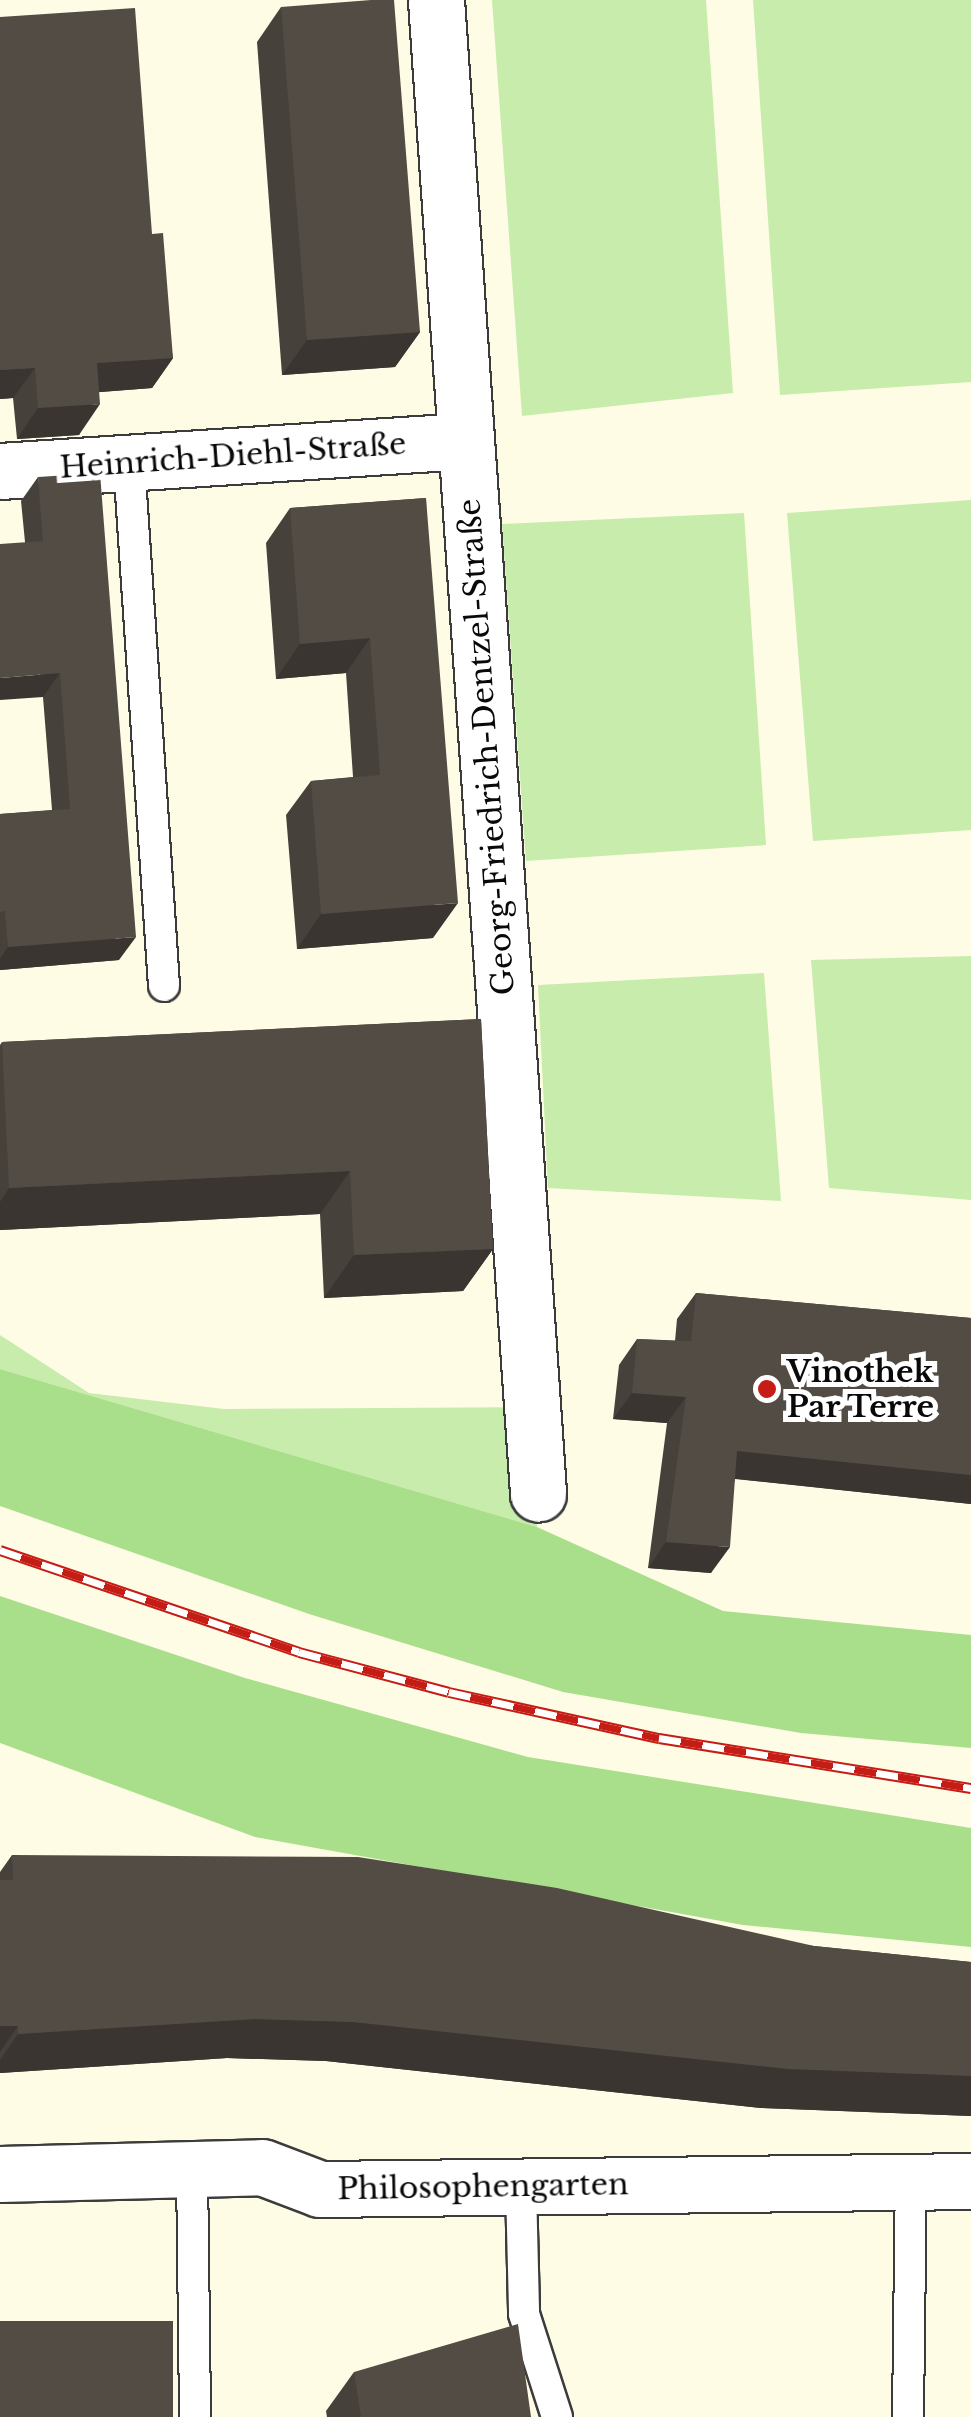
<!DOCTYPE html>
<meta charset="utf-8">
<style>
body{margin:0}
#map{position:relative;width:971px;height:2417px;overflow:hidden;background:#fffce6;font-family:"Libre Baskerville",serif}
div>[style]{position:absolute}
.green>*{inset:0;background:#c8ecac}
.forest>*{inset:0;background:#a9df8a}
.roads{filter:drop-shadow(2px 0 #3c3c3c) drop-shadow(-2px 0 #3c3c3c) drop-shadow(0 2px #3c3c3c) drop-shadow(0 -2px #3c3c3c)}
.service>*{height:30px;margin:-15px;padding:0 15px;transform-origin:15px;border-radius:15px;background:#fff}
.minor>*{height:55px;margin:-27.5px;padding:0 27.5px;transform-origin:27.5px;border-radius:27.5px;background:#fff}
.rail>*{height:11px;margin-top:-5.5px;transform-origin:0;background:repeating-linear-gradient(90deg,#fff 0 22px,#c51d16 0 44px);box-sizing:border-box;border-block:2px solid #c51d16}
.wall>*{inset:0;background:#47413b}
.shaded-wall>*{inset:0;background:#3a3530}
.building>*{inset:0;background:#534c45}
.dots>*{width:28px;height:28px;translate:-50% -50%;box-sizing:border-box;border:5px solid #fff;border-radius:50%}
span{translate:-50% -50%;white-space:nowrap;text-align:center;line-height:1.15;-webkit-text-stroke:10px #fff;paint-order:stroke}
.street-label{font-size:30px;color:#090909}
.poi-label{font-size:30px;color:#090909;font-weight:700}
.left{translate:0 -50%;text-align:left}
</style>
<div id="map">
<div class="green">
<i style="clip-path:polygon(492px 0,706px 0,733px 393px,522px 416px)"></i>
<i style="clip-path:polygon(753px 0,971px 0,971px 382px,780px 395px)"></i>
<i style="clip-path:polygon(971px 500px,971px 830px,813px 841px,787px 513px)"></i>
<i style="clip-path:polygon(744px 513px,766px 845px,526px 861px,502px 524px)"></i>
<i style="clip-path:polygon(971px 956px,971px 1200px,829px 1188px,811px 960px)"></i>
<i style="clip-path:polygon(764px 973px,781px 1201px,548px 1188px,538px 985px)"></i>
<i style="clip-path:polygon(0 1335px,89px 1393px,224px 1409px,532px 1407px,537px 1527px,0 1369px)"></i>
</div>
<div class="forest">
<i style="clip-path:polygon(0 1369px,537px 1527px,723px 1611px,971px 1635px,971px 1748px,801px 1733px,563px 1692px,309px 1614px,0 1506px)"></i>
<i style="clip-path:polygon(0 1596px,245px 1678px,528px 1757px,971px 1828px,971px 1947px,743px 1925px,255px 1837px,0 1743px)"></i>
</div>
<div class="roads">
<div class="service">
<i style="left:129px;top:463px;width:524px;rotate:86.17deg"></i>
<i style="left:192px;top:2168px;width:249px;rotate:89.3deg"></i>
<i style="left:521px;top:2187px;width:127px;rotate:88.6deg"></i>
<i style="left:524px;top:2314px;width:108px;rotate:72.2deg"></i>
<i style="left:908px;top:2417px;width:237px;rotate:-89.3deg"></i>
</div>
<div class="minor">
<i style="left:436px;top:0;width:1497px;rotate:86.09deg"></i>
<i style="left:0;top:471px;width:467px;rotate:-3.7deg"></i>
<i style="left:0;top:2174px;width:262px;rotate:-1.5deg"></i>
<i style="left:262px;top:2167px;width:62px;rotate:20.8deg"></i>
<i style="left:320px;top:2189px;width:651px;rotate:-0.7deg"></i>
</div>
</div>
<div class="rail">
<i style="left:0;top:1550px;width:316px;rotate:18.8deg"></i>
<i style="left:299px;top:1652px;width:155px;rotate:14.9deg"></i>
<i style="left:449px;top:1692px;width:215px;rotate:12.4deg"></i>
<i style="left:659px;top:1738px;width:316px;rotate:9.1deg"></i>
</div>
<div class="wall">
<i style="clip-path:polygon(281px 7px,420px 332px,395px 367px,282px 375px,257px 42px)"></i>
<i style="clip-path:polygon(0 17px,152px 234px,173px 358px,152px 388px,99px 392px,79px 435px,17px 439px,13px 398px,0 399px)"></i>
<i style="clip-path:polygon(38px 477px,119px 960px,0 970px,0 814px,52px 810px,43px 697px,25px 542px,21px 501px)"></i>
<i style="clip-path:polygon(426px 498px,433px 938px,297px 949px,286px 815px,311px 781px,353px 777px,346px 673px,276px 679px,266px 543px,290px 508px)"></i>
<i style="clip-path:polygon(481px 1019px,493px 1249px,463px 1291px,324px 1298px,320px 1214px,0 1230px,0 1045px,2px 1042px)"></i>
<i style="clip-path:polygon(696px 1293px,971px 1318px,971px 1504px,735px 1479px,711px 1573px,648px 1568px,667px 1423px,613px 1419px,619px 1365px,637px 1339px,675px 1341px,677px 1319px)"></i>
<i style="clip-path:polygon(12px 1855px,814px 1946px,971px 1962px,971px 2116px,761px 2108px,326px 2061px,227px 2058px,0 2073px,0 1872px)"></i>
<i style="clip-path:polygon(354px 2372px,531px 2417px,327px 2417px,326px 2411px)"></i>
</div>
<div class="shaded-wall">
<i style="clip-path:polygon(420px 332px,395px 367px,282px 375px,307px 340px)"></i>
<i style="clip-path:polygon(173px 358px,152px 388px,76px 394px,97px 363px)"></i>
<i style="clip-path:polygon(35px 368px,13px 398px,0 399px,0 370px)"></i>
<i style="clip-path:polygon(100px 404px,79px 435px,17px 439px,38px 408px)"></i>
<i style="clip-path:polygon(370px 638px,346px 673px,276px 679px,300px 644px)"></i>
<i style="clip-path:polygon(60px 673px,43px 697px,0 700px,0 678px)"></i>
<i style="clip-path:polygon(458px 903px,433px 938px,297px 949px,321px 914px)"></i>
<i style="clip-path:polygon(136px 937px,119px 960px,0 970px,0 959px,8px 947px)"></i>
<i style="clip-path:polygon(350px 1171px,320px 1214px,0 1230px,0 1202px,9px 1188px)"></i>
<i style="clip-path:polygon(493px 1249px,463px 1291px,324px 1298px,354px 1255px)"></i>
<i style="clip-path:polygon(632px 1393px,686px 1397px,667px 1423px,613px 1419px)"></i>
<i style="clip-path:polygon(737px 1451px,971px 1475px,971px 1504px,719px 1477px)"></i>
<i style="clip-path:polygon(666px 1542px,730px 1547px,711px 1573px,648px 1568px)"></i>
<i style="clip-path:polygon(254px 2019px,353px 2022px,971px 2076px,971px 2116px,761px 2108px,326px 2061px,227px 2058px,0 2073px,0 2060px,18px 2034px)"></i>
<i style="clip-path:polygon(0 2026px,18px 2026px,0 2052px)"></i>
</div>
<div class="building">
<i style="clip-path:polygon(371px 0,394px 0,420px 332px,307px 340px,281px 7px)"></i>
<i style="clip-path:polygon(135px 8px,152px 234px,163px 233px,173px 358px,97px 363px,100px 404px,38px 408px,35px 368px,0 370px,0 17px)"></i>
<i style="clip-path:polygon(100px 473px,136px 937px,8px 947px,5px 911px,0 912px,0 814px,70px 809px,60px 673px,0 678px,0 544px,43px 541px,38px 477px)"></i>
<i style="clip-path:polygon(426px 498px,458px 903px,321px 914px,311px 781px,380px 775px,370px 638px,300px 644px,290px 508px)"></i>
<i style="clip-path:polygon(481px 1019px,493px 1249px,354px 1255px,350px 1171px,9px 1188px,2px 1042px)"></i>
<i style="clip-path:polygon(696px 1293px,971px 1318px,971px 1475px,737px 1451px,730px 1547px,666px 1542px,686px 1397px,632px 1393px,637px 1339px,691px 1341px)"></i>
<i style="clip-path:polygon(12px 1855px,358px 1857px,557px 1888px,814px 1946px,971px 1962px,971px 2076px,788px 2069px,353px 2022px,254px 2019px,18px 2034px,18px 2026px,0 2026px,0 1880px,13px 1880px)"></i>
<i style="clip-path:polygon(0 2321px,173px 2321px,173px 2417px,0 2417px)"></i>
<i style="clip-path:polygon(518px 2324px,531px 2417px,361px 2417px,354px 2372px)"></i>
</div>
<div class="dots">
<i style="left:767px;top:1389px;background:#c51d16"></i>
</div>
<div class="street-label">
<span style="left:233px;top:456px;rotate:-4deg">Heinrich-Diehl-Straße</span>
<span style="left:487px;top:747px;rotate:-94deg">Georg-Friedrich-Dentzel-Straße</span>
<span style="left:483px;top:2187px;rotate:-1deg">Philosophengarten</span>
</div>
<div class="poi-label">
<span class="left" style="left:787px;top:1389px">Vinothek<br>Par Terre</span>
</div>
</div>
